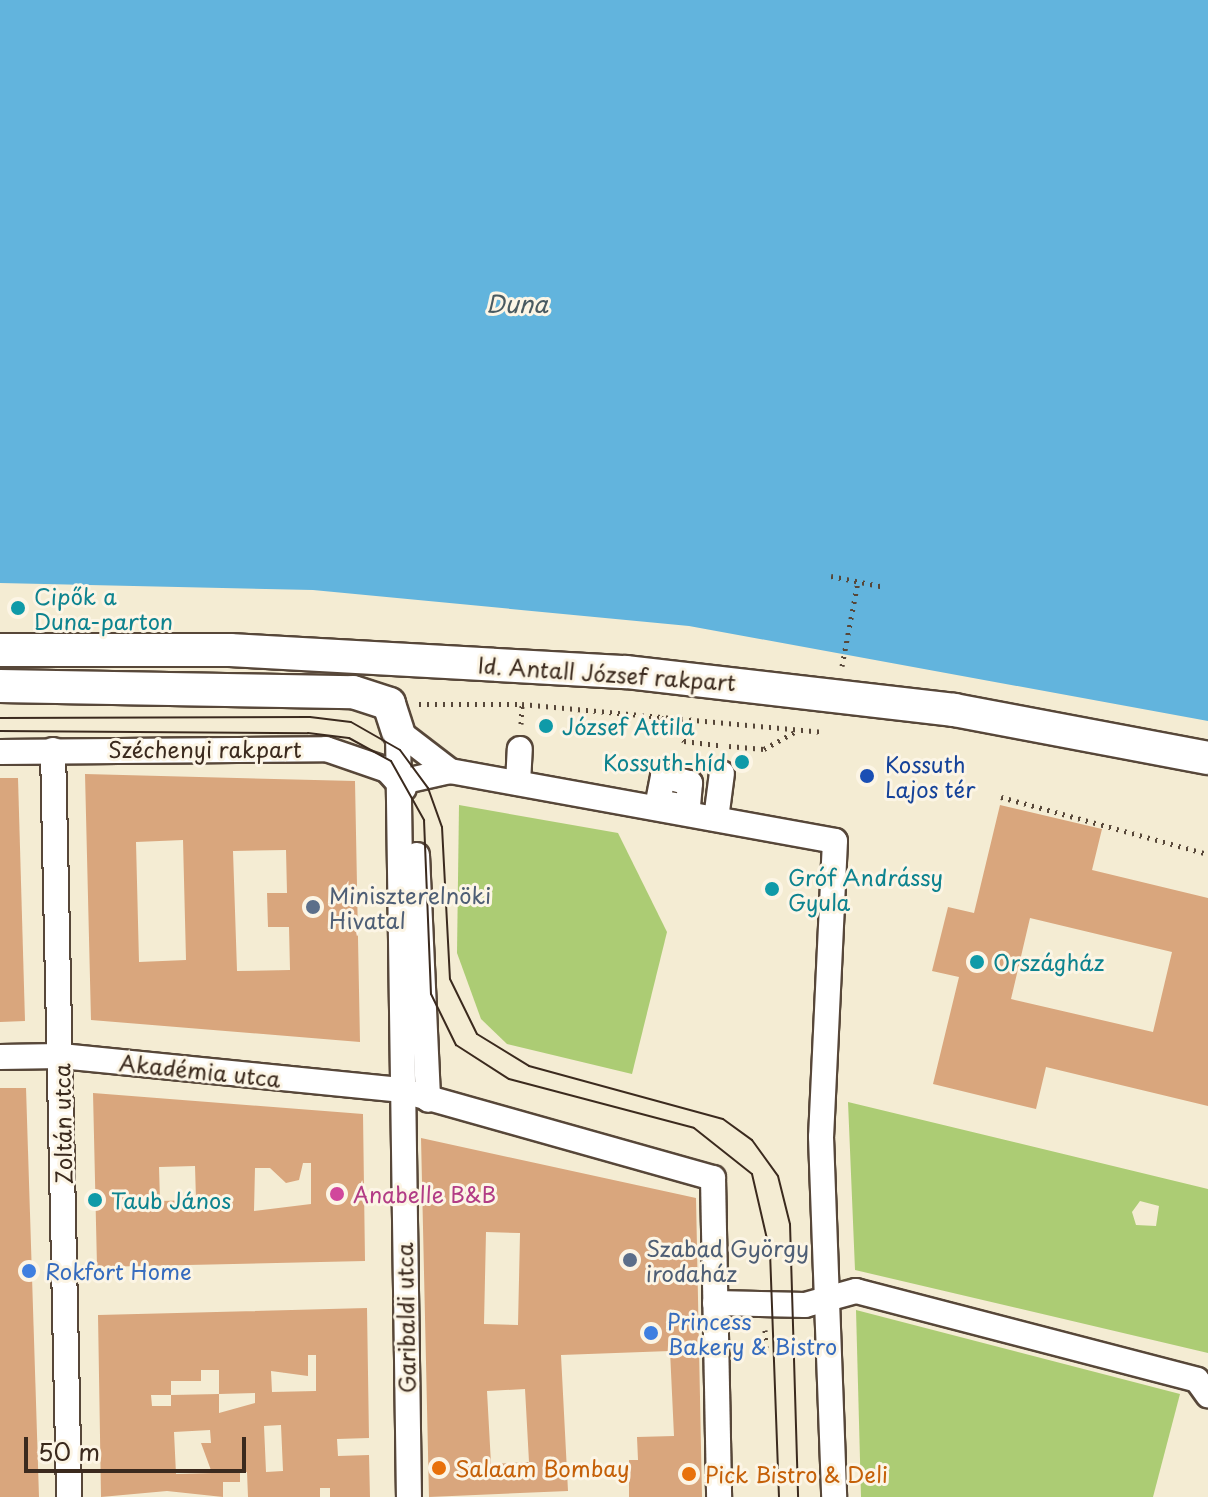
<!DOCTYPE html>
<meta charset="utf-8">
<style>
body{margin:0}
#map{position:relative;width:1208px;height:1497px;overflow:hidden;background:#f4ecd3;font-family:"Playpen Sans",sans-serif}
div>[style]{position:absolute}
.green>*{inset:0;background:#accc74}
.water>*{inset:0;background:#62b4dd}
.building>*{inset:0;background:#d9a67d}
.path>*{height:5px;margin-top:-2.5px;transform-origin:0;background:repeating-linear-gradient(90deg,#574739 0 2px,transparent 0 8px)}
.roads{filter:drop-shadow(2px 0 #574739) drop-shadow(-2px 0 #574739) drop-shadow(0 2px #574739) drop-shadow(0 -2px #574739)}
.street>*{height:24px;margin:-12px;padding:0 12px;transform-origin:12px;border-radius:12px;background:#fff}
.secondary>*{height:32px;margin:-16px;padding:0 16px;transform-origin:16px;border-radius:16px;background:#fff}
.tram>*{height:2px;margin:-1px;padding:0 1px;transform-origin:1px;border-radius:1px;background:#3b2a1e}
.dots>*{width:22px;height:22px;translate:-50% -50%;box-sizing:border-box;border:4px solid #fcf5e5;border-radius:50%}
span{translate:-50% -50%;white-space:nowrap;text-align:center;line-height:1.15;-webkit-text-stroke:6px #fcf5e5;paint-order:stroke}
.culture-label{font-size:22px;color:#0d838f}
.left{translate:0 -50%;text-align:left}
.right{translate:-100% -50%;text-align:right}
.street-label{font-size:22px;color:#3b2a1e}
.transit-label{font-size:22px;color:#164399}
.service-label{font-size:22px;color:#4e5e75}
.hotel-label{font-size:22px;color:#b23c85}
.shop-label{font-size:22px;color:#366cbe}
.food-label{font-size:22px;color:#c56008}
.water-label{font-size:24px;color:#495a61;font-style:italic}
.scale{position:absolute;left:24px;top:1437px;width:222px;height:36px;box-sizing:border-box;border:4px solid #3b2a1e;border-top:0;padding-left:10px;font-size:24px;line-height:28px;white-space:nowrap;color:#3b2a1e;-webkit-text-stroke:6px #fcf5e5;paint-order:stroke}
</style>
<div id="map">
<div class="green">
<i style="clip-path:polygon(459px 805px,618px 833px,667px 932px,632px 1074px,507px 1044px,481px 1019px,457px 953px)"></i>
<i style="clip-path:polygon(evenodd,848px 1102px,1208px 1189px,1208px 1353px,855px 1270px,848px 1102px,1140px 1201px,1159px 1206px,1156px 1226px,1136px 1225px,1132px 1212px,1140px 1201px)"></i>
<i style="clip-path:polygon(856px 1310px,1180px 1394px,1153px 1497px,861px 1497px)"></i>
</div>
<div class="water">
<i style="clip-path:polygon(0 0,1208px 0,1208px 721px,689px 626px,313px 590px,0 583px)"></i>
</div>
<div class="building">
<i style="clip-path:polygon(evenodd,85px 774px,355px 781px,360px 1042px,91px 1020px,85px 774px,183px 840px,186px 960px,139px 962px,136px 842px,183px 840px,85px 774px,286px 850px,287px 893px,267px 893px,268px 927px,289px 927px,290px 970px,237px 971px,233px 851px,286px 850px)"></i>
<i style="clip-path:polygon(0 778px,18px 778px,25px 1021px,0 1022px)"></i>
<i style="clip-path:polygon(evenodd,1000px 805px,1102px 829px,1092px 870px,1208px 898px,1208px 1106px,1046px 1067px,1036px 1109px,933px 1084px,959px 977px,932px 971px,948px 907px,974px 913px,1000px 805px,1030px 918px,1172px 952px,1153px 1032px,1011px 999px,1030px 918px)"></i>
<i style="clip-path:polygon(0 1088px,26px 1088px,39px 1497px,0 1497px)"></i>
<i style="clip-path:polygon(evenodd,93px 1093px,363px 1114px,365px 1261px,97px 1267px,93px 1093px,303px 1163px,311px 1163px,311px 1204px,254px 1211px,255px 1168px,270px 1168px,286px 1183px,299px 1180px,303px 1163px,93px 1093px,195px 1166px,196px 1200px,160px 1201px,159px 1167px,195px 1166px)"></i>
<i style="clip-path:polygon(evenodd,421px 1138px,696px 1198px,702px 1497px,629px 1497px,629px 1460px,638px 1460px,637px 1437px,674px 1436px,670px 1351px,561px 1355px,568px 1491px,429px 1497px,421px 1138px,486px 1232px,520px 1233px,518px 1325px,484px 1324px,486px 1232px,421px 1138px,525px 1389px,529px 1462px,491px 1464px,487px 1391px,525px 1389px)"></i>
<i style="clip-path:polygon(evenodd,367px 1308px,369px 1438px,337px 1439px,338px 1456px,369px 1455px,370px 1497px,330px 1497px,330px 1488px,320px 1488px,320px 1497px,248px 1497px,247px 1472px,240px 1472px,240px 1482px,223px 1482px,223px 1497px,167px 1491px,101px 1497px,98px 1315px,367px 1308px,308px 1355px,316px 1355px,316px 1391px,272px 1392px,271px 1371px,308px 1376px,308px 1355px,367px 1308px,201px 1370px,219px 1370px,219px 1394px,255px 1393px,255px 1403px,219px 1413px,219px 1394px,171px 1395px,171px 1406px,152px 1406px,151px 1395px,171px 1395px,171px 1381px,201px 1381px,201px 1370px,367px 1308px,281px 1425px,283px 1471px,266px 1472px,264px 1426px,281px 1425px,367px 1308px,210px 1430px,211px 1443px,201px 1443px,212px 1473px,176px 1474px,174px 1432px,210px 1430px)"></i>
</div>
<div class="path">
<i style="left:831px;top:576px;width:55px;rotate:11.5deg"></i>
<i style="left:842px;top:666px;width:86px;rotate:-79.3deg"></i>
<i style="left:419px;top:704px;width:103px"></i>
<i style="left:522px;top:704px;width:303px;rotate:5.3deg"></i>
<i style="left:661px;top:717px;width:33px;rotate:46deg"></i>
<i style="left:684px;top:741px;width:35px;rotate:7deg"></i>
<i style="left:521px;top:724px;width:20px;rotate:-87deg"></i>
<i style="left:729px;top:746px;width:35px;rotate:5deg"></i>
<i style="left:764px;top:749px;width:39px;rotate:-29deg"></i>
<i style="left:1001px;top:797px;width:215px;rotate:15.4deg"></i>
<i style="left:765px;top:1330px;width:22px;rotate:87deg"></i>
</div>
<div class="roads">
<div class="street">
<i style="left:398px;top:731px;width:66px;rotate:37.6deg"></i>
<i style="left:450px;top:771px;width:391px;rotate:10.3deg"></i>
<i style="left:835px;top:841px;width:296px;rotate:92.7deg"></i>
<i style="left:821px;top:1137px;width:360px;rotate:87.9deg"></i>
<i style="left:398px;top:731px;width:766px;rotate:89.18deg"></i>
<i style="left:53px;top:750px;width:747px;rotate:88.77deg"></i>
<i style="left:0;top:752px;width:326px;rotate:-0.5deg"></i>
<i style="left:326px;top:749px;width:65px;rotate:19deg"></i>
<i style="left:387px;top:770px;width:25px;rotate:48deg"></i>
<i style="left:663px;top:776px;width:28px;rotate:15deg"></i>
<i style="left:690px;top:783px;width:24px;rotate:95deg"></i>
<i style="left:688px;top:807px;width:30px;rotate:-171deg"></i>
<i style="left:658px;top:802px;width:26px;rotate:-79deg"></i>
<i style="left:401px;top:782px;width:50px;rotate:-12.7deg"></i>
<i style="left:518px;top:783px;width:34px;rotate:-87deg"></i>
<i style="left:716px;top:819px;width:46px;rotate:-82.6deg"></i>
<i style="left:417px;top:855px;width:245px;rotate:87.4deg"></i>
<i style="left:0;top:1057px;width:61px;rotate:-0.9deg"></i>
<i style="left:61px;top:1056px;width:341px;rotate:5.7deg"></i>
<i style="left:400px;top:1090px;width:325px;rotate:15.7deg"></i>
<i style="left:713px;top:1178px;width:319px;rotate:88.9deg"></i>
<i style="left:715px;top:1303px;width:90px;rotate:1.3deg"></i>
<i style="left:805px;top:1305px;width:53px;rotate:-15.4deg"></i>
<i style="left:856px;top:1291px;width:352px;rotate:14.6deg"></i>
<i style="left:1197px;top:1380px;width:19px;rotate:54deg"></i>
</div>
<div class="secondary">
<i style="left:0;top:650px;width:230px"></i>
<i style="left:230px;top:650px;width:397px;rotate:3.2deg"></i>
<i style="left:626px;top:672px;width:330px;rotate:6.6deg"></i>
<i style="left:954px;top:710px;width:258px;rotate:10.7deg"></i>
<i style="left:0;top:686px;width:353px;rotate:1deg"></i>
<i style="left:353px;top:692px;width:38px;rotate:18deg"></i>
<i style="left:389px;top:704px;width:28px;rotate:72deg"></i>
</div>
</div>
<div class="tram">
<i style="left:0;top:718px;width:310px;rotate:-0.2deg"></i>
<i style="left:310px;top:717px;width:41px;rotate:7deg"></i>
<i style="left:351px;top:722px;width:56px;rotate:29.7deg"></i>
<i style="left:400px;top:750px;width:47px;rotate:53.6deg"></i>
<i style="left:428px;top:788px;width:41px;rotate:70.3deg"></i>
<i style="left:442px;top:827px;width:152px;rotate:87deg"></i>
<i style="left:450px;top:979px;width:61px;rotate:63.9deg"></i>
<i style="left:477px;top:1034px;width:61px;rotate:31.6deg"></i>
<i style="left:529px;top:1066px;width:201px;rotate:15.3deg"></i>
<i style="left:723px;top:1119px;width:36px;rotate:36deg"></i>
<i style="left:752px;top:1140px;width:44px;rotate:54.2deg"></i>
<i style="left:778px;top:1176px;width:49px;rotate:76deg"></i>
<i style="left:790px;top:1224px;width:273px;rotate:88.3deg"></i>
<i style="left:0;top:731px;width:308px;rotate:0.4deg"></i>
<i style="left:308px;top:733px;width:41px;rotate:7deg"></i>
<i style="left:349px;top:738px;width:48px;rotate:28.7deg"></i>
<i style="left:391px;top:761px;width:68px;rotate:60.8deg"></i>
<i style="left:424px;top:820px;width:174px;rotate:87.7deg"></i>
<i style="left:431px;top:994px;width:57px;rotate:63.9deg"></i>
<i style="left:456px;top:1045px;width:63px;rotate:32.7deg"></i>
<i style="left:509px;top:1079px;width:191px;rotate:14.8deg"></i>
<i style="left:694px;top:1128px;width:74px;rotate:38.4deg"></i>
<i style="left:752px;top:1174px;width:80px;rotate:77deg"></i>
<i style="left:770px;top:1252px;width:245px;rotate:87.9deg"></i>
</div>
<div class="dots">
<i style="left:18px;top:608px;background:#0f9aa8"></i>
<i style="left:546px;top:726px;background:#0f9aa8"></i>
<i style="left:742px;top:762px;background:#0f9aa8"></i>
<i style="left:867px;top:776px;background:#1a4fb4"></i>
<i style="left:772px;top:889px;background:#0f9aa8"></i>
<i style="left:313px;top:907px;background:#5c6f8a"></i>
<i style="left:977px;top:962px;background:#0f9aa8"></i>
<i style="left:337px;top:1194px;background:#d1479c"></i>
<i style="left:95px;top:1200px;background:#0f9aa8"></i>
<i style="left:630px;top:1260px;background:#5c6f8a"></i>
<i style="left:29px;top:1271px;background:#3f7fe0"></i>
<i style="left:651px;top:1333px;background:#3f7fe0"></i>
<i style="left:439px;top:1468px;background:#e8710a"></i>
<i style="left:689px;top:1474px;background:#e8710a"></i>
</div>
<div class="culture-label">
<span class="left" style="left:34px;top:608px">Cipők a<br>Duna-parton</span>
<span class="left" style="left:562px;top:726px">József Attila</span>
<span class="right" style="left:726px;top:762px">Kossuth-híd</span>
<span class="left" style="left:788px;top:889px">Gróf Andrássy<br>Gyula</span>
<span class="left" style="left:993px;top:962px">Országház</span>
<span class="left" style="left:111px;top:1200px">Taub János</span>
</div>
<div class="street-label">
<span style="left:607px;top:673px;rotate:4deg">Id. Antall József rakpart</span>
<span style="left:205px;top:749px">Széchenyi rakpart</span>
<span style="left:200px;top:1070px;rotate:6deg">Akadémia utca</span>
<span style="left:62px;top:1124px;rotate:-91deg">Zoltán utca</span>
<span style="left:405px;top:1318px;rotate:-91deg">Garibaldi utca</span>
</div>
<div class="transit-label">
<span class="left" style="left:885px;top:776px">Kossuth<br>Lajos tér</span>
</div>
<div class="service-label">
<span class="left" style="left:329px;top:907px">Miniszterelnöki<br>Hivatal</span>
<span class="left" style="left:646px;top:1260px">Szabad György<br>irodaház</span>
</div>
<div class="hotel-label">
<span class="left" style="left:353px;top:1194px">Anabelle B&amp;B</span>
</div>
<div class="shop-label">
<span class="left" style="left:45px;top:1271px">Rokfort Home</span>
<span class="left" style="left:667px;top:1333px">Princess<br>Bakery &amp; Bistro</span>
</div>
<div class="food-label">
<span class="left" style="left:455px;top:1468px">Salaam Bombay</span>
<span class="left" style="left:705px;top:1474px">Pick Bistro &amp; Deli</span>
</div>
<div class="water-label">
<span style="left:517px;top:304px">Duna</span>
</div>
<div class="scale">50 m</div>
</div>
